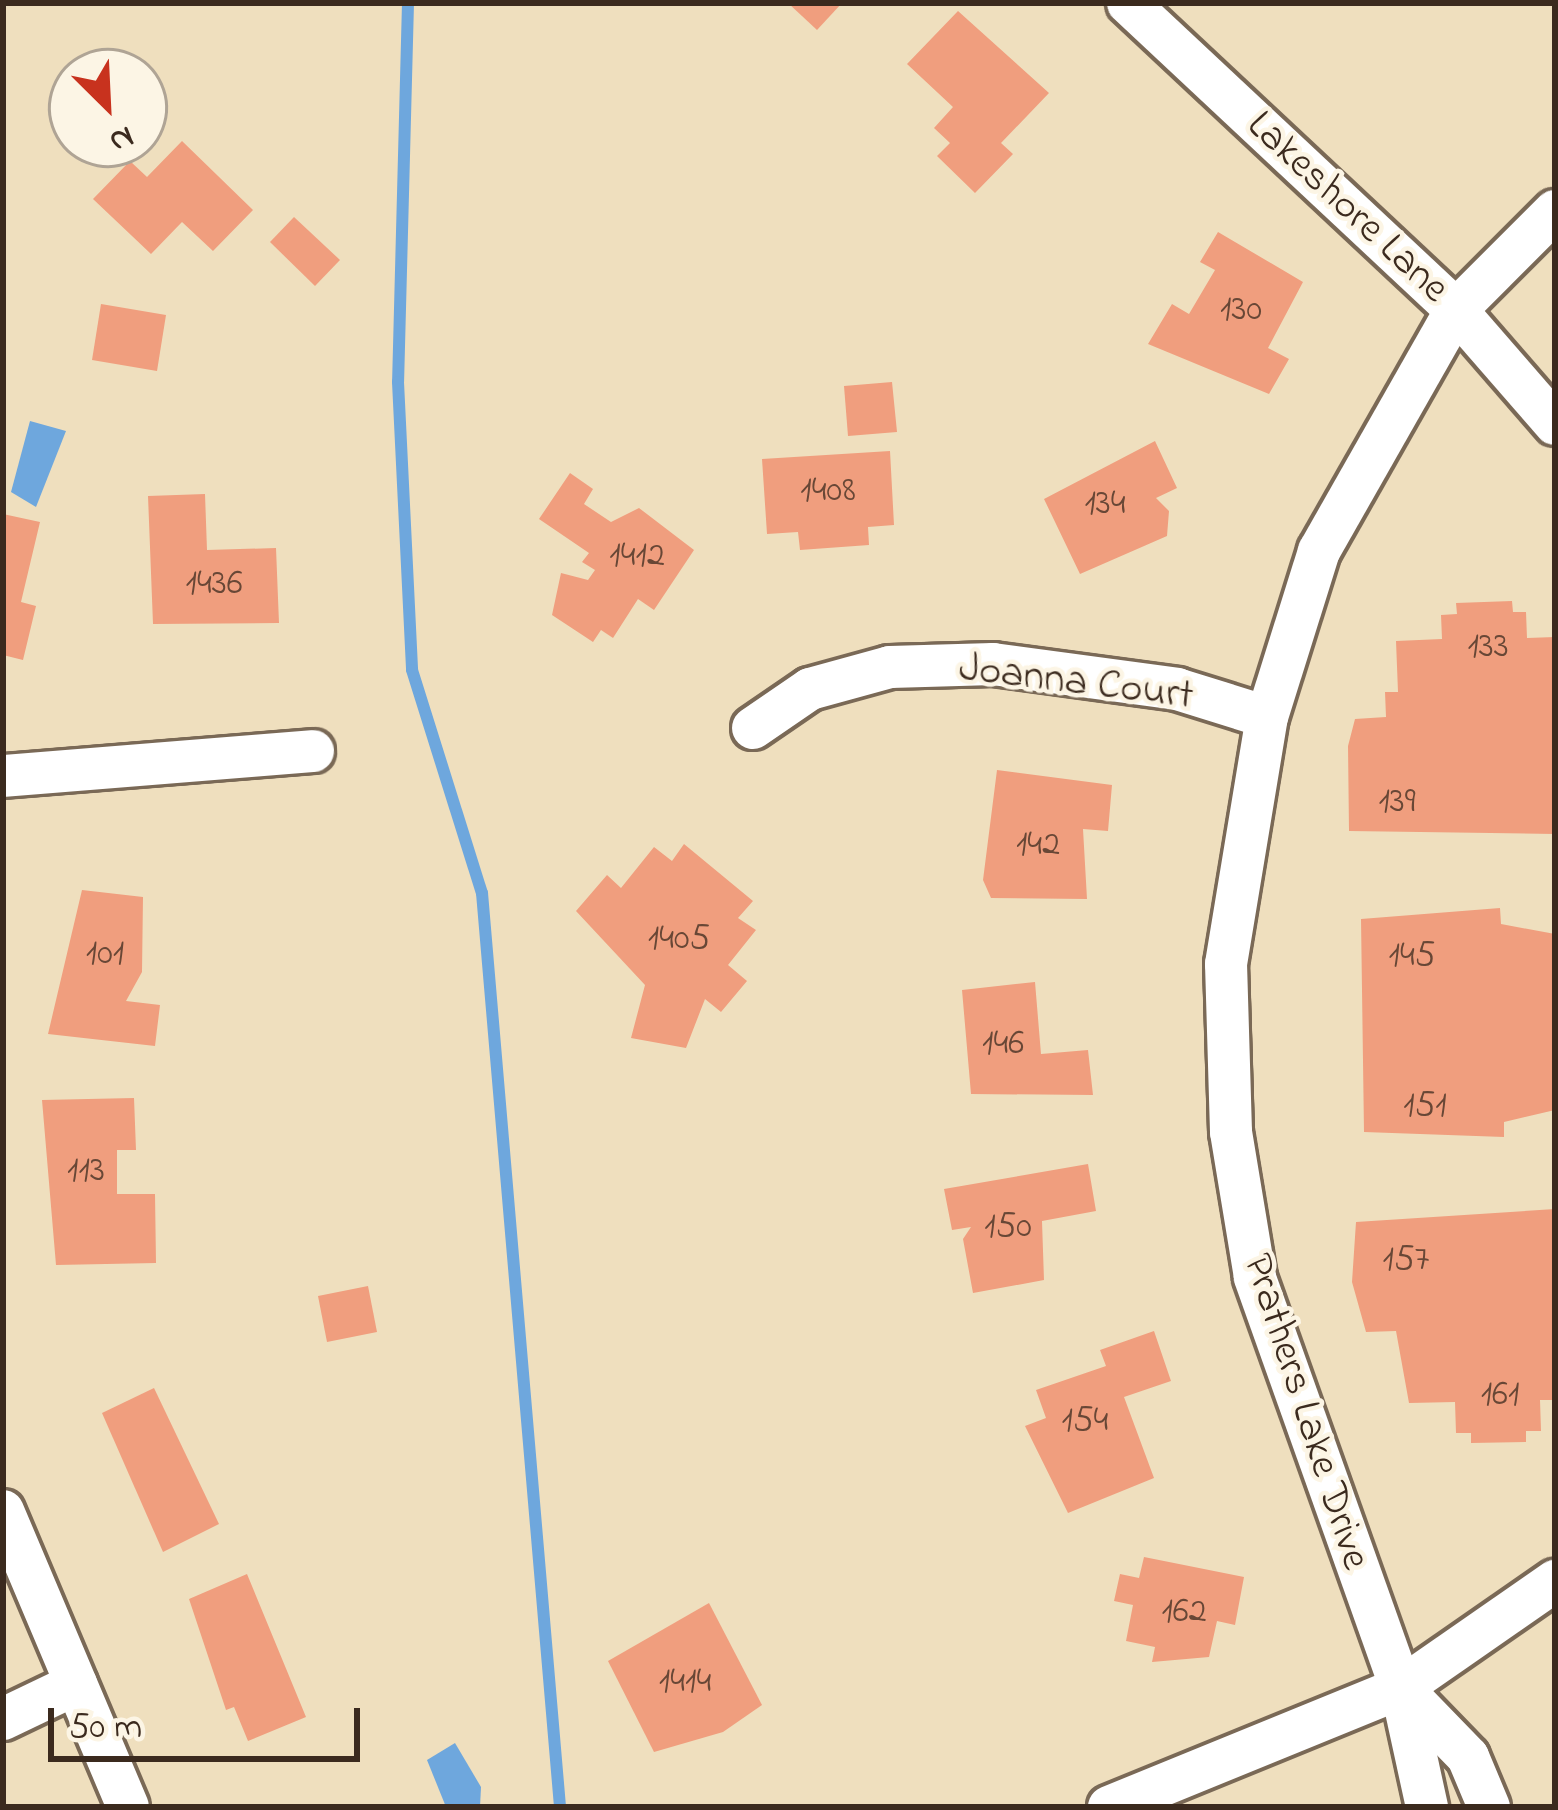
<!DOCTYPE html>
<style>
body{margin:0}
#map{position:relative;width:1558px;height:1810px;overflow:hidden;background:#efdfbe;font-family:"Indie Flower",sans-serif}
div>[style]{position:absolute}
.water>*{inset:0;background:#6ea7dd}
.stream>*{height:12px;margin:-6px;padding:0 6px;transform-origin:6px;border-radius:6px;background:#6ea7dd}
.building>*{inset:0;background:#f09e7e}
.roads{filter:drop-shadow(3px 0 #7a6956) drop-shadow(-3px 0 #7a6956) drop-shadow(0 3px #7a6956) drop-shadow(0 -3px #7a6956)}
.minor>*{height:42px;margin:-21px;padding:0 21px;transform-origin:21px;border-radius:21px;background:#fff}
span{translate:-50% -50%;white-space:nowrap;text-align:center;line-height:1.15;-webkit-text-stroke:9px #fcf5e5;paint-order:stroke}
.number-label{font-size:36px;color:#684736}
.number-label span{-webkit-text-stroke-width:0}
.street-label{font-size:42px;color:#3b2a1e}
.frame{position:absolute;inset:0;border:6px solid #3b2a1e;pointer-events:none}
.north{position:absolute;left:48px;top:48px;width:120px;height:120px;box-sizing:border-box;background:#fcf5e5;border:3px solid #afa495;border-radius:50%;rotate:156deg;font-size:33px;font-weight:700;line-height:48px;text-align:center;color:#3b2a1e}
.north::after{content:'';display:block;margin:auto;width:42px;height:54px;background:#c8321e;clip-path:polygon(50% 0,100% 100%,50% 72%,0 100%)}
.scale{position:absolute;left:48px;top:1708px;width:312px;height:54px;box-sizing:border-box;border:6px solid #3b2a1e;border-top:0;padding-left:15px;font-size:36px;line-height:42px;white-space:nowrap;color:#3b2a1e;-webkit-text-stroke:9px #fcf5e5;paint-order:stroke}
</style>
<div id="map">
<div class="water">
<i style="clip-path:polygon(30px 421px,66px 431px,36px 507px,11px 492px)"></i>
<i style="clip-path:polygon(455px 1743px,481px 1787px,480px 1807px,446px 1807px,427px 1760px)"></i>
</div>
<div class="stream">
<i style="left:408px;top:3px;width:379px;rotate:91.5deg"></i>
<i style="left:398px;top:382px;width:288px;rotate:87.2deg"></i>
<i style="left:412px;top:670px;width:234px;rotate:72.6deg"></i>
<i style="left:482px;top:893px;width:917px;rotate:85.12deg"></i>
</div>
<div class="building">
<i style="clip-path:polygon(788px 3px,842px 3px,817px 30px)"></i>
<i style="clip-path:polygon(958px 11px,1049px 93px,1001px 143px,1013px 154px,975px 193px,937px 156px,950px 143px,934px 128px,953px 107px,907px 64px)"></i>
<i style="clip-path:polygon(182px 141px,253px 210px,213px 251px,182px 222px,151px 254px,93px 199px,130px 161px,147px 177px)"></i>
<i style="clip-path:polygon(294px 217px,340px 260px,315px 286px,270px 242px)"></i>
<i style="clip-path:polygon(1218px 232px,1303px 282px,1268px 348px,1289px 359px,1269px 394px,1148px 344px,1172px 304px,1189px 314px,1215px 270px,1200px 262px)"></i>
<i style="clip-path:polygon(101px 304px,166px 315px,157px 371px,92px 360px)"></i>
<i style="clip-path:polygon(892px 382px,897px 432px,848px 436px,844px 386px)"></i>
<i style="clip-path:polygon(1155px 441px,1177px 488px,1156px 498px,1169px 511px,1167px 536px,1080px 574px,1044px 499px)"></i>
<i style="clip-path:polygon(890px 451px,894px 525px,868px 527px,869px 545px,800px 550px,798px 532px,767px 534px,762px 459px)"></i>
<i style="clip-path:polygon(570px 473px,593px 489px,584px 504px,611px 522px,639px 508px,694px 550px,654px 610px,638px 599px,613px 638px,601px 630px,593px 642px,552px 615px,561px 573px,588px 580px,595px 570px,582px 562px,589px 553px,539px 519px)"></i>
<i style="clip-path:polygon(205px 494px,207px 550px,276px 548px,279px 623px,153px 624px,148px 496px)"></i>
<i style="clip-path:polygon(3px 514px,40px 522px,21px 602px,36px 606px,23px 660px,3px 655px)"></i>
<i style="clip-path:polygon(1512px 601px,1513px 612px,1526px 612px,1527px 638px,1555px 637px,1555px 834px,1349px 831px,1348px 746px,1355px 719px,1386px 717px,1385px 692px,1398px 692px,1396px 641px,1442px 639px,1441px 615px,1457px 614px,1456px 603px)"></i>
<i style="clip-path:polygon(997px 770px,1112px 785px,1108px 831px,1083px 829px,1087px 899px,991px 898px,983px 880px)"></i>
<i style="clip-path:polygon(684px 844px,753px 901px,738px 918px,756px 930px,728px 965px,747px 981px,721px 1012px,705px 999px,686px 1048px,631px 1038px,645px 985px,576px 911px,607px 875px,621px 888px,654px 847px,672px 861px)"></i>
<i style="clip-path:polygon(82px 890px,143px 897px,142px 972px,126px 1001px,160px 1005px,155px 1046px,48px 1034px)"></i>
<i style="clip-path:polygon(1500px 908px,1501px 924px,1555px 934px,1555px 1110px,1504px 1122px,1504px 1137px,1364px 1132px,1361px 919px)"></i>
<i style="clip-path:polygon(1035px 982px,1041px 1054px,1088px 1050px,1093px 1095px,971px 1094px,962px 990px)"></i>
<i style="clip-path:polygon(134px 1098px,136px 1150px,117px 1150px,117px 1194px,155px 1194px,156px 1263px,56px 1265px,42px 1100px)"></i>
<i style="clip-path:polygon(1088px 1164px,1096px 1211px,1042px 1221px,1044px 1280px,973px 1293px,963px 1239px,971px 1227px,952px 1230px,944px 1189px)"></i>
<i style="clip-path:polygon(1555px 1209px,1555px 1400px,1540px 1400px,1541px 1431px,1526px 1431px,1526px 1442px,1471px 1443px,1471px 1433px,1456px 1433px,1455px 1402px,1409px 1403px,1396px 1331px,1366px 1332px,1352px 1282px,1356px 1222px)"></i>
<i style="clip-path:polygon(368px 1286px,377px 1332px,327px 1342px,318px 1296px)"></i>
<i style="clip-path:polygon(1154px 1331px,1171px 1381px,1124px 1397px,1154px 1478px,1068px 1513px,1025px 1426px,1046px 1418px,1036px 1390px,1106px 1366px,1100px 1350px)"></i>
<i style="clip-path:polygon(154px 1388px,219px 1524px,163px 1552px,102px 1413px)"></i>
<i style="clip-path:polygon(1144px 1557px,1244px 1577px,1235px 1625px,1217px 1621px,1209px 1657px,1152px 1662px,1155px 1647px,1126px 1641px,1133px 1605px,1114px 1601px,1120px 1574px,1139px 1578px)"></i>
<i style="clip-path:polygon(247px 1574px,306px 1717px,248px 1741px,234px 1707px,226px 1710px,189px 1599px)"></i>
<i style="clip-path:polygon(709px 1603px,762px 1705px,723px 1732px,654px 1752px,608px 1661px)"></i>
</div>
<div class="roads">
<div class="minor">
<i style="left:1128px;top:3px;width:449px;rotate:43.1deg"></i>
<i style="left:1456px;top:310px;width:151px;rotate:49deg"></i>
<i style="left:753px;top:728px;width:69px;rotate:-34.4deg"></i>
<i style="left:810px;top:689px;width:83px;rotate:-15.4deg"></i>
<i style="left:890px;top:667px;width:103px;rotate:-1.7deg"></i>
<i style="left:993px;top:664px;width:186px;rotate:7.7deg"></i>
<i style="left:1177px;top:689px;width:94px;rotate:17.3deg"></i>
<i style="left:3px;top:776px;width:311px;rotate:-4.6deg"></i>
<i style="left:3px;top:1511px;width:321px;rotate:67.1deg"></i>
<i style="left:1401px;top:1688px;width:96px;rotate:45.8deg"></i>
<i style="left:1468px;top:1757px;width:54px;rotate:67.2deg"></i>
<i style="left:3px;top:1719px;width:81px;rotate:-25.6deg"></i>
<i style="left:1109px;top:1807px;width:315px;rotate:-22.2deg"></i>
<i style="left:1401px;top:1688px;width:188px;rotate:-34.8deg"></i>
<i style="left:1427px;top:1807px;width:122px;rotate:-102.3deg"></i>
<i style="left:1401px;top:1688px;width:436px;rotate:-109.6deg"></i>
<i style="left:1255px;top:1277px;width:147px;rotate:-99.4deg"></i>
<i style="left:1231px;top:1132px;width:168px;rotate:-91.7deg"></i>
<i style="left:1226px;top:964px;width:250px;rotate:-80.6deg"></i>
<i style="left:1267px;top:717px;width:174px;rotate:-72.6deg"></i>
<i style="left:1319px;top:551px;width:277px;rotate:-60.4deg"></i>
<i style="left:1456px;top:310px;width:140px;rotate:-45deg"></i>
</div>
</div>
<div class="number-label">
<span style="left:1241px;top:311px">130</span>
<span style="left:828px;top:492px">1408</span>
<span style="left:1105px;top:505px">134</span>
<span style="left:637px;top:557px">1412</span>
<span style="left:214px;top:585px">1436</span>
<span style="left:1488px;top:648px">133</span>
<span style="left:1397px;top:803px">139</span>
<span style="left:1038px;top:846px">142</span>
<span style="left:679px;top:940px">1405</span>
<span style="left:105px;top:955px">101</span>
<span style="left:1412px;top:957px">145</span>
<span style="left:1003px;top:1045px">146</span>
<span style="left:1425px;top:1107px">151</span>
<span style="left:86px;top:1172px">113</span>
<span style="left:1008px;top:1228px">150</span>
<span style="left:1406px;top:1261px">157</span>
<span style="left:1500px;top:1396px">161</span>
<span style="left:1085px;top:1422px">154</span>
<span style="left:1184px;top:1613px">162</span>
<span style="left:685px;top:1683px">1414</span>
</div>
<div class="street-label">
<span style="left:1347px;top:208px;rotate:43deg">Lakeshore Lane</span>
<span style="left:1076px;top:683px;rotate:7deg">Joanna Court</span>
<span style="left:1305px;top:1412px;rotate:72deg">Prathers Lake Drive</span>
</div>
<div class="frame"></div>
<div class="north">N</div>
<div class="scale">50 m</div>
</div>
